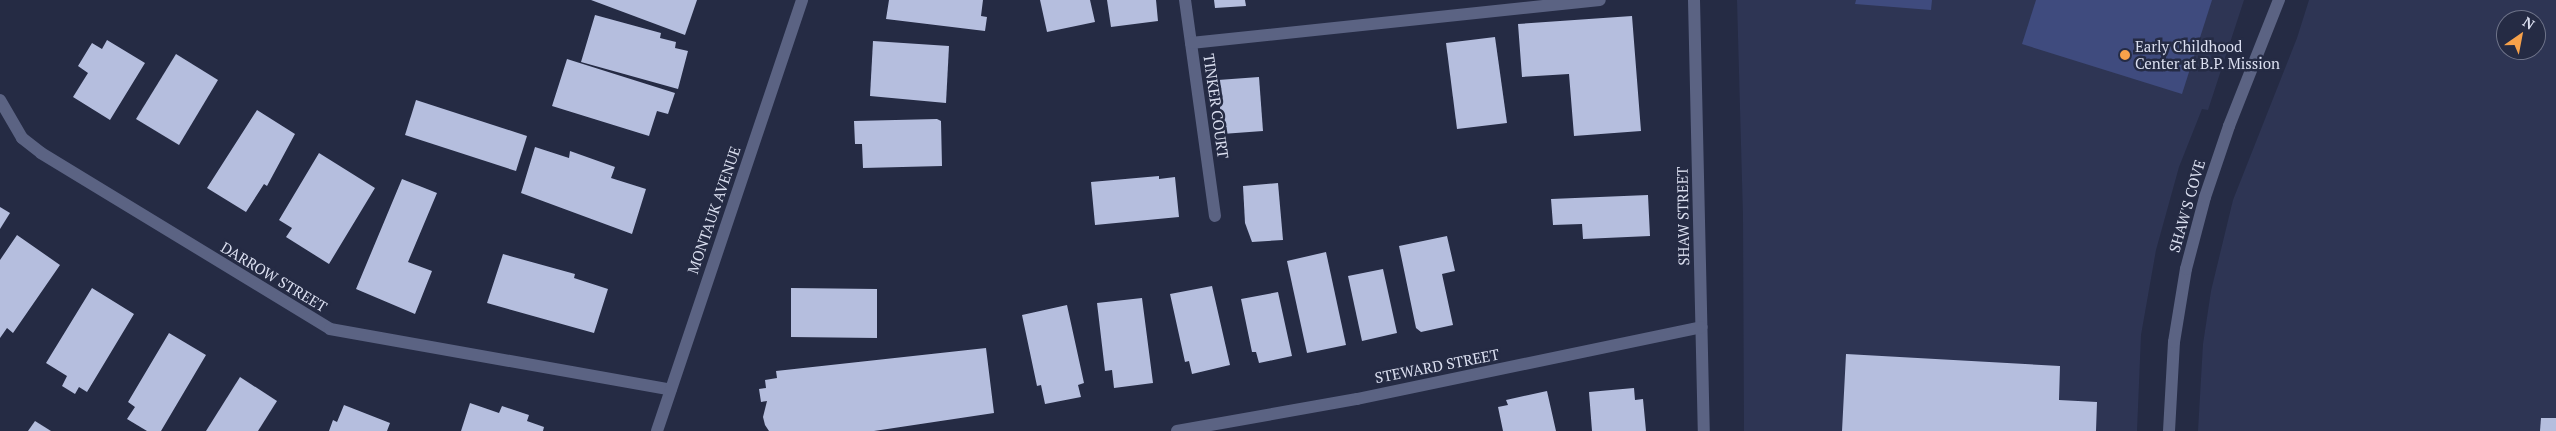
<!DOCTYPE html>
<style>
body{margin:0}
#map{position:relative;width:2556px;height:431px;overflow:hidden;background:#252b44;font-family:"PT Serif",serif}
div>[style]{position:absolute}
.built>*{inset:0;background:#2e3554}
.green>*{inset:0;background:#3f4b7e}
.building>*{inset:0;background:#b5bede}
.minor>*{height:12px;margin:-6px;padding:0 6px;transform-origin:6px;border-radius:6px;background:#5b6383}
.dots>*{width:14px;height:14px;translate:-50% -50%;box-sizing:border-box;border:2px solid #252b44;border-radius:50%}
span{translate:-50% -50%;white-space:nowrap;text-align:center;line-height:1.15;-webkit-text-stroke:5px #252b44;paint-order:stroke}
.poi-label{font-size:15px;color:#dbdff0}
.left{translate:0 -50%;text-align:left}
.street-label{font-size:15px;color:#dbdff0}
.north{position:absolute;left:2496px;top:10px;width:50px;height:50px;box-sizing:border-box;background:#252b44;border:1px solid #6e7389;border-radius:50%;rotate:33deg;font-size:14px;font-weight:700;line-height:20px;text-align:center;color:#dbdff0}
.north::after{content:'';display:block;margin:auto;width:18px;height:22px;background:#f7a14a;clip-path:polygon(50% 0,100% 100%,50% 72%,0 100%)}
</style>
<div id="map">
<div class="built">
<i style="clip-path:polygon(1737px 0,2244px 0,2208px 110px,2202px 109px,2179px 167px,2156px 250px,2141px 335px,2137px 431px,1744px 431px,1743px 216px)"></i>
<i style="clip-path:polygon(evenodd,2309px 0,2556px 0,2556px 431px,2198px 431px,2203px 344px,2211px 291px,2233px 200px,2297px 38px,2309px 0,2506px 20px,2536px 20px,2536px 50px,2506px 50px,2506px 20px)"></i>
</div>
<div class="green">
<i style="clip-path:polygon(1856px 0,1932px 0,1931px 10px,1855px 4px)"></i>
<i style="clip-path:polygon(2036px 0,2212px 0,2182px 94px,2022px 44px)"></i>
</div>
<div class="building">
<i style="clip-path:polygon(591px 0,697px 0,685px 35px)"></i>
<i style="clip-path:polygon(889px 0,983px 0,981px 16px,987px 17px,985px 31px,886px 19px)"></i>
<i style="clip-path:polygon(1040px 0,1090px 0,1095px 22px,1047px 32px)"></i>
<i style="clip-path:polygon(1107px 0,1156px 0,1158px 21px,1111px 27px)"></i>
<i style="clip-path:polygon(1214px 0,1245px 0,1246px 6px,1215px 8px)"></i>
<i style="clip-path:polygon(595px 15px,661px 33px,660px 38px,676px 42px,675px 48px,688px 51px,678px 89px,581px 62px)"></i>
<i style="clip-path:polygon(1632px 16px,1641px 131px,1574px 136px,1569px 74px,1522px 77px,1518px 24px)"></i>
<i style="clip-path:polygon(1495px 37px,1507px 123px,1457px 129px,1446px 43px)"></i>
<i style="clip-path:polygon(107px 40px,145px 63px,110px 120px,73px 97px,88px 73px,78px 66px,92px 43px,102px 49px)"></i>
<i style="clip-path:polygon(873px 41px,949px 46px,946px 103px,870px 96px)"></i>
<i style="clip-path:polygon(176px 54px,218px 80px,179px 145px,136px 119px)"></i>
<i style="clip-path:polygon(567px 59px,675px 93px,668px 114px,657px 111px,649px 136px,552px 106px)"></i>
<i style="clip-path:polygon(1259px 77px,1263px 131px,1222px 134px,1218px 80px)"></i>
<i style="clip-path:polygon(416px 100px,527px 136px,516px 171px,405px 135px)"></i>
<i style="clip-path:polygon(257px 110px,295px 134px,267px 186px,264px 184px,246px 212px,207px 188px)"></i>
<i style="clip-path:polygon(937px 119px,941px 121px,942px 166px,863px 168px,862px 144px,855px 144px,854px 121px)"></i>
<i style="clip-path:polygon(535px 147px,569px 158px,570px 151px,615px 167px,611px 178px,646px 189px,632px 234px,521px 193px)"></i>
<i style="clip-path:polygon(319px 153px,375px 188px,329px 264px,286px 237px,292px 228px,279px 220px)"></i>
<i style="clip-path:polygon(1159px 176px,1159px 179px,1175px 177px,1179px 217px,1095px 225px,1091px 182px)"></i>
<i style="clip-path:polygon(402px 179px,437px 193px,408px 262px,432px 271px,415px 314px,356px 289px)"></i>
<i style="clip-path:polygon(1278px 183px,1283px 240px,1252px 242px,1245px 223px,1243px 186px)"></i>
<i style="clip-path:polygon(1648px 195px,1650px 236px,1583px 239px,1582px 224px,1553px 225px,1551px 199px)"></i>
<i style="clip-path:polygon(0 207px,10px 213px,0 229px)"></i>
<i style="clip-path:polygon(17px 235px,60px 265px,13px 333px,7px 328px,0 338px,0 260px)"></i>
<i style="clip-path:polygon(1447px 236px,1455px 271px,1442px 274px,1453px 325px,1421px 332px,1416px 328px,1399px 246px)"></i>
<i style="clip-path:polygon(1326px 252px,1346px 345px,1307px 353px,1287px 261px)"></i>
<i style="clip-path:polygon(503px 254px,575px 274px,574px 278px,608px 289px,594px 333px,487px 303px)"></i>
<i style="clip-path:polygon(1383px 269px,1397px 333px,1362px 341px,1348px 276px)"></i>
<i style="clip-path:polygon(1212px 286px,1230px 365px,1192px 374px,1189px 361px,1185px 362px,1170px 294px)"></i>
<i style="clip-path:polygon(92px 288px,134px 314px,87px 392px,79px 387px,75px 394px,62px 386px,67px 376px,46px 363px)"></i>
<i style="clip-path:polygon(791px 288px,877px 289px,877px 338px,791px 337px)"></i>
<i style="clip-path:polygon(1278px 292px,1292px 356px,1259px 363px,1256px 352px,1252px 352px,1241px 299px)"></i>
<i style="clip-path:polygon(1142px 298px,1153px 383px,1114px 388px,1112px 370px,1105px 371px,1097px 303px)"></i>
<i style="clip-path:polygon(1067px 305px,1084px 383px,1078px 385px,1081px 397px,1045px 404px,1041px 385px,1037px 386px,1022px 315px)"></i>
<i style="clip-path:polygon(169px 333px,206px 355px,161px 431px,147px 431px,127px 419px,135px 407px,128px 402px)"></i>
<i style="clip-path:polygon(986px 348px,994px 413px,874px 431px,769px 431px,765px 425px,763px 417px,767px 401px,761px 402px,759px 389px,766px 388px,765px 380px,777px 378px,776px 371px)"></i>
<i style="clip-path:polygon(1846px 354px,2060px 366px,2059px 400px,2097px 402px,2096px 431px,1842px 431px)"></i>
<i style="clip-path:polygon(240px 377px,277px 401px,258px 431px,206px 431px)"></i>
<i style="clip-path:polygon(1634px 388px,1635px 400px,1643px 399px,1646px 431px,1592px 431px,1589px 392px)"></i>
<i style="clip-path:polygon(1547px 391px,1556px 431px,1503px 431px,1498px 407px,1508px 405px,1506px 400px)"></i>
<i style="clip-path:polygon(470px 403px,499px 413px,502px 406px,529px 415px,527px 421px,544px 427px,543px 431px,461px 431px)"></i>
<i style="clip-path:polygon(344px 405px,390px 423px,387px 431px,329px 431px,333px 420px,337px 422px)"></i>
<i style="clip-path:polygon(2541px 418px,2556px 418px,2556px 431px,2540px 431px)"></i>
<i style="clip-path:polygon(35px 421px,51px 431px,28px 431px)"></i>
</div>
<div class="minor">
<i style="left:1185px;top:0;width:218px;rotate:82.1deg"></i>
<i style="left:1694px;top:0;width:431px;rotate:88.7deg"></i>
<i style="left:1191px;top:43px;width:411px;rotate:-6deg"></i>
<i style="left:0;top:100px;width:44px;rotate:59.9deg"></i>
<i style="left:22px;top:138px;width:24px;rotate:38deg"></i>
<i style="left:41px;top:153px;width:338px;rotate:31.3deg"></i>
<i style="left:330px;top:329px;width:346px;rotate:10.1deg"></i>
<i style="left:657px;top:431px;width:455px;rotate:-71.4deg"></i>
<i style="left:1177px;top:431px;width:183px;rotate:-10.1deg"></i>
<i style="left:1357px;top:399px;width:352px;rotate:-11.8deg"></i>
<i style="left:2169px;top:431px;width:89px;rotate:-86.8deg"></i>
<i style="left:2174px;top:342px;width:74px;rotate:-80.7deg"></i>
<i style="left:2186px;top:269px;width:74px;rotate:-75.2deg"></i>
<i style="left:2205px;top:197px;width:75px;rotate:-71.3deg"></i>
<i style="left:2229px;top:126px;width:136px;rotate:-68.4deg"></i>
</div>
<div class="dots">
<i style="left:2125px;top:55px;background:#f7a14a"></i>
</div>
<div class="poi-label">
<span class="left" style="left:2135px;top:55px">Early Childhood<br>Center at B.P. Mission</span>
</div>
<div class="street-label">
<span style="left:1216px;top:106px;rotate:82deg">TINKER COURT</span>
<span style="left:2187px;top:206px;rotate:-74deg">SHAW'S COVE</span>
<span style="left:714px;top:210px;rotate:-71deg">MONTAUK AVENUE</span>
<span style="left:1683px;top:216px;rotate:-91deg">SHAW STREET</span>
<span style="left:274px;top:277px;rotate:31deg">DARROW STREET</span>
<span style="left:1437px;top:366px;rotate:-11deg">STEWARD STREET</span>
</div>
<div class="north">N</div>
</div>
